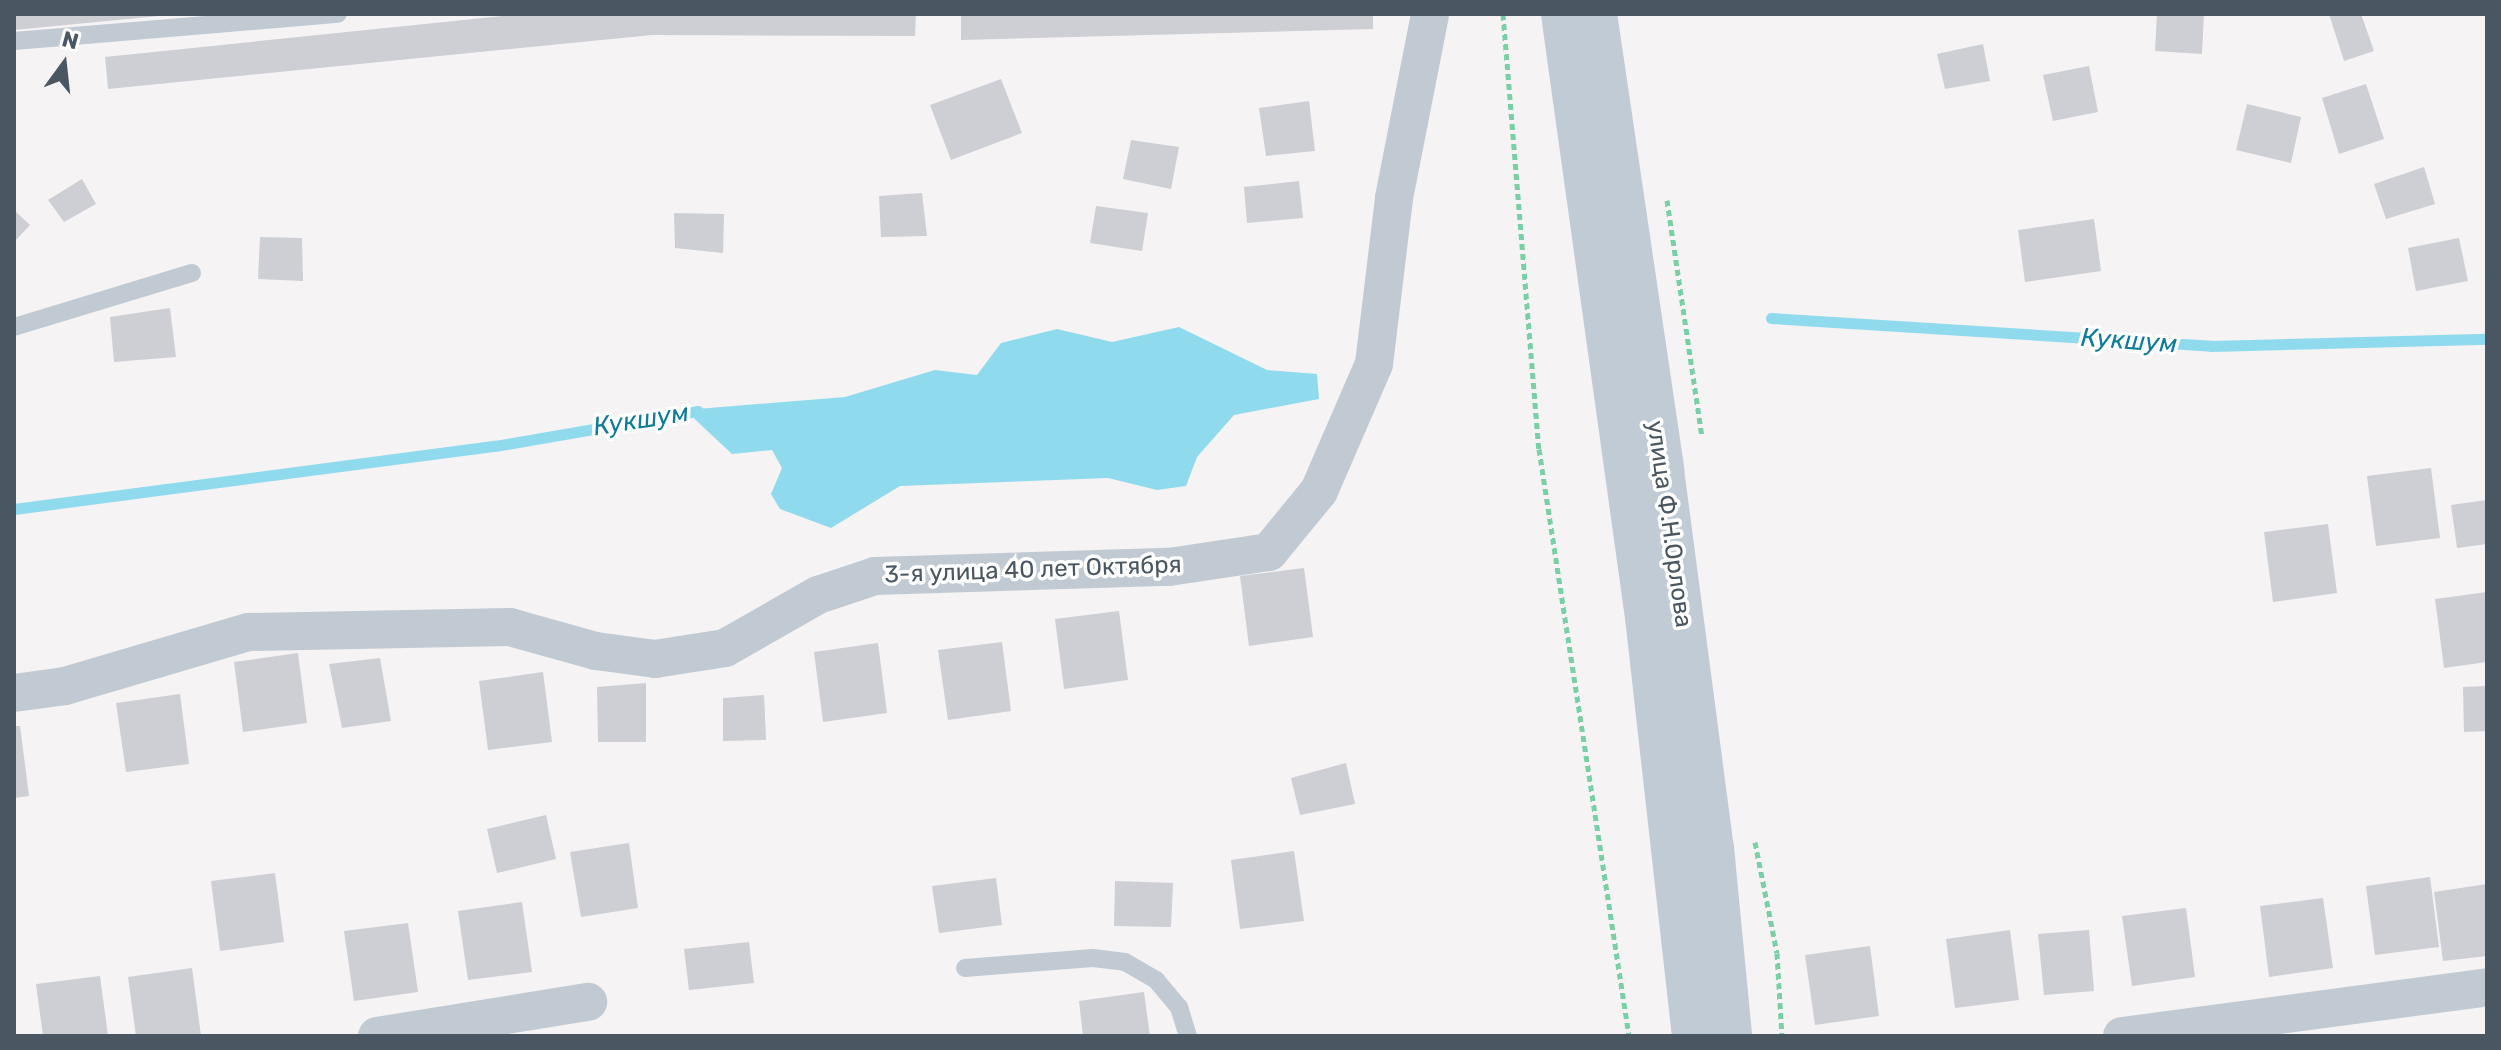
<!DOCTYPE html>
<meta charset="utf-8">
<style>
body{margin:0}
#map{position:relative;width:2501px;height:1050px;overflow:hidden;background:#f5f3f3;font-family:Rubik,sans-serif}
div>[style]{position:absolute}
.water>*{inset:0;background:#90daee}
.stream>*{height:11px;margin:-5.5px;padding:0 5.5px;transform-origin:5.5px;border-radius:5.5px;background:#90daee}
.building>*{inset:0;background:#cdcfd5}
.path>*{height:5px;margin-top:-2.5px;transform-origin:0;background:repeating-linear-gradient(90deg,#7ad0a6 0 6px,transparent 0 10px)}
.lane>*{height:18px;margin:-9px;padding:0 9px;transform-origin:9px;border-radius:9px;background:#c1cad2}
.street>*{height:38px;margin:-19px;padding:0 19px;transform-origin:19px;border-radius:19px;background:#c1cad2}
.secondary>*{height:44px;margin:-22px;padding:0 22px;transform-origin:22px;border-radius:22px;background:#c1cbd6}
span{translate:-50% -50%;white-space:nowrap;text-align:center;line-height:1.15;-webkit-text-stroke:7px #fff;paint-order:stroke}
.street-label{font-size:24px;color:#4a5661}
.water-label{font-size:26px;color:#0c7c9b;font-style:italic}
.frame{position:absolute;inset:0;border:16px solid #4a5661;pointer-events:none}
.north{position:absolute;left:24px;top:24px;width:80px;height:80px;-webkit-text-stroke:6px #fff;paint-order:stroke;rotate:15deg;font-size:22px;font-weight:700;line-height:32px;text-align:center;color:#4a5661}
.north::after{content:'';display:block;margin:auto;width:28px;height:36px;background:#4a5661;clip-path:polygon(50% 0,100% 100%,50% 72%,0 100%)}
</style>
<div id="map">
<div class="water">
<i style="clip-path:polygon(1179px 327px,1267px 370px,1317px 374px,1319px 399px,1234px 415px,1197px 457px,1186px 486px,1157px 490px,1108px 478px,900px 486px,831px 528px,780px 509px,771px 494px,782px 468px,772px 450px,732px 454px,685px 410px,845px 397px,935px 370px,977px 375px,1001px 343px,1057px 329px,1112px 342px)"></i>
</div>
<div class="stream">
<i style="left:1771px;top:318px;width:441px;rotate:3.6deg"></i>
<i style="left:2211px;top:346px;width:276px;rotate:-1.5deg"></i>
<i style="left:14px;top:509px;width:485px;rotate:-7.5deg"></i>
<i style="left:495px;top:446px;width:206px;rotate:-9.8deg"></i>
</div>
<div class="building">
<i style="clip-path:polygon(14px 14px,159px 14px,159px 16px,14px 30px)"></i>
<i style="clip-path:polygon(521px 14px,916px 14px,915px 36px,652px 35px,108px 89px,105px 57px)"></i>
<i style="clip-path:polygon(961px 14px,1373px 14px,1373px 29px,961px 40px)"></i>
<i style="clip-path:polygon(2157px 14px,2204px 14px,2202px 54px,2155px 51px)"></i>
<i style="clip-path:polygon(2329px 14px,2361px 14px,2374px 51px,2344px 61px)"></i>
<i style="clip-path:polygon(1983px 44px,1990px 81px,1945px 89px,1937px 54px)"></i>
<i style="clip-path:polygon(2089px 66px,2098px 112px,2053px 121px,2043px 75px)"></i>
<i style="clip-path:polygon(1001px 79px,1022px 133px,951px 160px,930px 105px)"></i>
<i style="clip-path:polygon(2366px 84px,2384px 139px,2339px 154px,2322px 98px)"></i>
<i style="clip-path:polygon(1309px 101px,1315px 151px,1266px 156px,1259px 108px)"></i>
<i style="clip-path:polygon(2247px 104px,2301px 117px,2291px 163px,2236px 150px)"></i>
<i style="clip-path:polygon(1131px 140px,1179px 147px,1171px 189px,1123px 179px)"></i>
<i style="clip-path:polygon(2424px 167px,2435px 204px,2386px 219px,2374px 184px)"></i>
<i style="clip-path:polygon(82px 179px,96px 204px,64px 222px,48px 200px)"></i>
<i style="clip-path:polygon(1299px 181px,1303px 218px,1247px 223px,1244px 187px)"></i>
<i style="clip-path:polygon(922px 193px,927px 236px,881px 237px,879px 196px)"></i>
<i style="clip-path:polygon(1096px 206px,1148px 213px,1142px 251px,1090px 243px)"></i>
<i style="clip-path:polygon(14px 210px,30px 225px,14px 242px)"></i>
<i style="clip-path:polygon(674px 213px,724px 214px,723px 253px,675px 248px)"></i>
<i style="clip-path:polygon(2094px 219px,2101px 271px,2025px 282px,2018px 230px)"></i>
<i style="clip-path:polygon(260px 237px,302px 238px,303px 281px,258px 279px)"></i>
<i style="clip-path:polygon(2459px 238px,2468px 281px,2416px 291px,2408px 248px)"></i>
<i style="clip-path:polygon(170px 308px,176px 357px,114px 362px,110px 317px)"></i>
<i style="clip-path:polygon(2431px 468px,2440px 538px,2376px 546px,2367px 476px)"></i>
<i style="clip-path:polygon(2487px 500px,2487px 544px,2457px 548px,2451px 505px)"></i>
<i style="clip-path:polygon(2328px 524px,2337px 593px,2273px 602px,2264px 532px)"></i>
<i style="clip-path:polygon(1304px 568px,1313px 637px,1249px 646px,1240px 576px)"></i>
<i style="clip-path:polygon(2487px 592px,2487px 662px,2444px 668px,2435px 599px)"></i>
<i style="clip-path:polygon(1119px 611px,1128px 680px,1064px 689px,1055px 619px)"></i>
<i style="clip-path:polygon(1002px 642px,1011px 711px,948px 720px,938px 650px)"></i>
<i style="clip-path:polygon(878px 643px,887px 713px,823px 722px,814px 652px)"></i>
<i style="clip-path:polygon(298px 653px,307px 723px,243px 732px,234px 662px)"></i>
<i style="clip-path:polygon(380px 658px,391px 721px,342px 728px,329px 664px)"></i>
<i style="clip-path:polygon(543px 672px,552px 742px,488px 750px,479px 681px)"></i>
<i style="clip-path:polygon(646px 683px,646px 742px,598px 742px,597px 687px)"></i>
<i style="clip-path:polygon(2487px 686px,2487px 731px,2464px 732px,2463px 687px)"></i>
<i style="clip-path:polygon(180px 694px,189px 764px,126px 772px,116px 703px)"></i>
<i style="clip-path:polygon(764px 695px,766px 740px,723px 741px,723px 698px)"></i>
<i style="clip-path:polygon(14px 726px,20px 726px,29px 796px,14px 798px)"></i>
<i style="clip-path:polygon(1346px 763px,1355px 804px,1300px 815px,1291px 778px)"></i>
<i style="clip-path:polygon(546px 815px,556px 859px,497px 873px,487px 829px)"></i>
<i style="clip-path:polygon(629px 843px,638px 908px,581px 917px,570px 852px)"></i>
<i style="clip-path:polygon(1294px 851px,1304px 921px,1240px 929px,1231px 860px)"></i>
<i style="clip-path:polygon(275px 873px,284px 942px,220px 951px,211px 881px)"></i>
<i style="clip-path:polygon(2430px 877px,2439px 947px,2375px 955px,2366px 886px)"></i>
<i style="clip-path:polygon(996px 878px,1002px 925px,939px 933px,932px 886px)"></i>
<i style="clip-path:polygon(1115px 881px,1173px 883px,1171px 927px,1114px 926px)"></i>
<i style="clip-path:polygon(2487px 884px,2487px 956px,2443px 961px,2434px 892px)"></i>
<i style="clip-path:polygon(2323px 898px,2333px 968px,2269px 977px,2260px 906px)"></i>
<i style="clip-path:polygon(522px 902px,532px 972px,468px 980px,458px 911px)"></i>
<i style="clip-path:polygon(2186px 908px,2195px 977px,2132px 986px,2122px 916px)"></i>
<i style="clip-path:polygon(408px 923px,418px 992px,354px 1001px,344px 931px)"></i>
<i style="clip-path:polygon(2010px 930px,2019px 1000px,1955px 1008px,1946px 939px)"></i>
<i style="clip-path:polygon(2089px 930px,2094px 991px,2044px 995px,2038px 934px)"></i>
<i style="clip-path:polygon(749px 942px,754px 983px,689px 990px,684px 949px)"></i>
<i style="clip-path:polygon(1870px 946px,1879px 1016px,1815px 1025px,1805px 955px)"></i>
<i style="clip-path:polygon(192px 968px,201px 1036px,136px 1036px,128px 977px)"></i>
<i style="clip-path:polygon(100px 976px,108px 1036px,43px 1036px,36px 984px)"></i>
<i style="clip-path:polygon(1144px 992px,1150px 1036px,1083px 1036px,1079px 1001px)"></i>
</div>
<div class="path">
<i style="left:1503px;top:14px;width:436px;rotate:85.3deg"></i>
<i style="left:1539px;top:449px;width:594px;rotate:81.28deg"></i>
<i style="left:1667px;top:200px;width:239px;rotate:81.6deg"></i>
<i style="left:1755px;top:842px;width:113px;rotate:78.8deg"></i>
<i style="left:1777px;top:953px;width:83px;rotate:86.6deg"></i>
</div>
<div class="lane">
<i style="left:14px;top:41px;width:325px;rotate:-4.8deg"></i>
<i style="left:14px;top:327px;width:186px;rotate:-16.9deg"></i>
<i style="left:965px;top:968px;width:128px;rotate:-4.5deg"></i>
<i style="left:1093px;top:958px;width:32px;rotate:7deg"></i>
<i style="left:1125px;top:962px;width:36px;rotate:30deg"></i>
<i style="left:1156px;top:980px;width:35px;rotate:50deg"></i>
<i style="left:1179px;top:1007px;width:30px;rotate:73deg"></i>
</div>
<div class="street">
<i style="left:14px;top:693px;width:51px;rotate:-7.8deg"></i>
<i style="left:65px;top:686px;width:191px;rotate:-16.4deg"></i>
<i style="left:248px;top:632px;width:262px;rotate:-1.1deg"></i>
<i style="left:510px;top:627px;width:89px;rotate:15.6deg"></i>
<i style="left:596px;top:651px;width:60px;rotate:7.7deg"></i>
<i style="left:655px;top:659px;width:71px;rotate:-8.9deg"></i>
<i style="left:725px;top:648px;width:107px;rotate:-29.7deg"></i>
<i style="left:818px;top:595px;width:60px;rotate:-18.4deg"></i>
<i style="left:875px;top:576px;width:294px;rotate:-1.8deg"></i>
<i style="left:1169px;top:567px;width:101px;rotate:-8.5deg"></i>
<i style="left:1269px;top:552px;width:79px;rotate:-50.7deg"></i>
<i style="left:1319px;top:491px;width:138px;rotate:-66.6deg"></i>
<i style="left:1374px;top:364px;width:167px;rotate:-83.1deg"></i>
<i style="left:1394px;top:198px;width:187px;rotate:-78.9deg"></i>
<i style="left:377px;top:1036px;width:214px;rotate:-9.2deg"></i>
<i style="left:2122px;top:1036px;width:368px;rotate:-7.6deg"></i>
</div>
<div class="secondary">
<i style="left:1563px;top:14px;width:609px;rotate:82.07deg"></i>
<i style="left:1647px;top:617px;width:422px;rotate:83.6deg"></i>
<i style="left:1595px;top:14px;width:461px;rotate:81.6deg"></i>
<i style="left:1662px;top:470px;width:381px;rotate:82.5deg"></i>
<i style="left:1712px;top:848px;width:189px;rotate:84.5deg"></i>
</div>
<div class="street-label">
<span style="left:1669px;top:524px;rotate:82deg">улица Ф.Н.Орлова</span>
<span style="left:1033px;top:570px;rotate:-2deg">3-я улица 40 лет Октября</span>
</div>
<div class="water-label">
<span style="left:2129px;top:341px;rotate:4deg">Кукшум</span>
<span style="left:641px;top:420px;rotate:-9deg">Кукшум</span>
</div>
<div class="frame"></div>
<div class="north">N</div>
</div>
